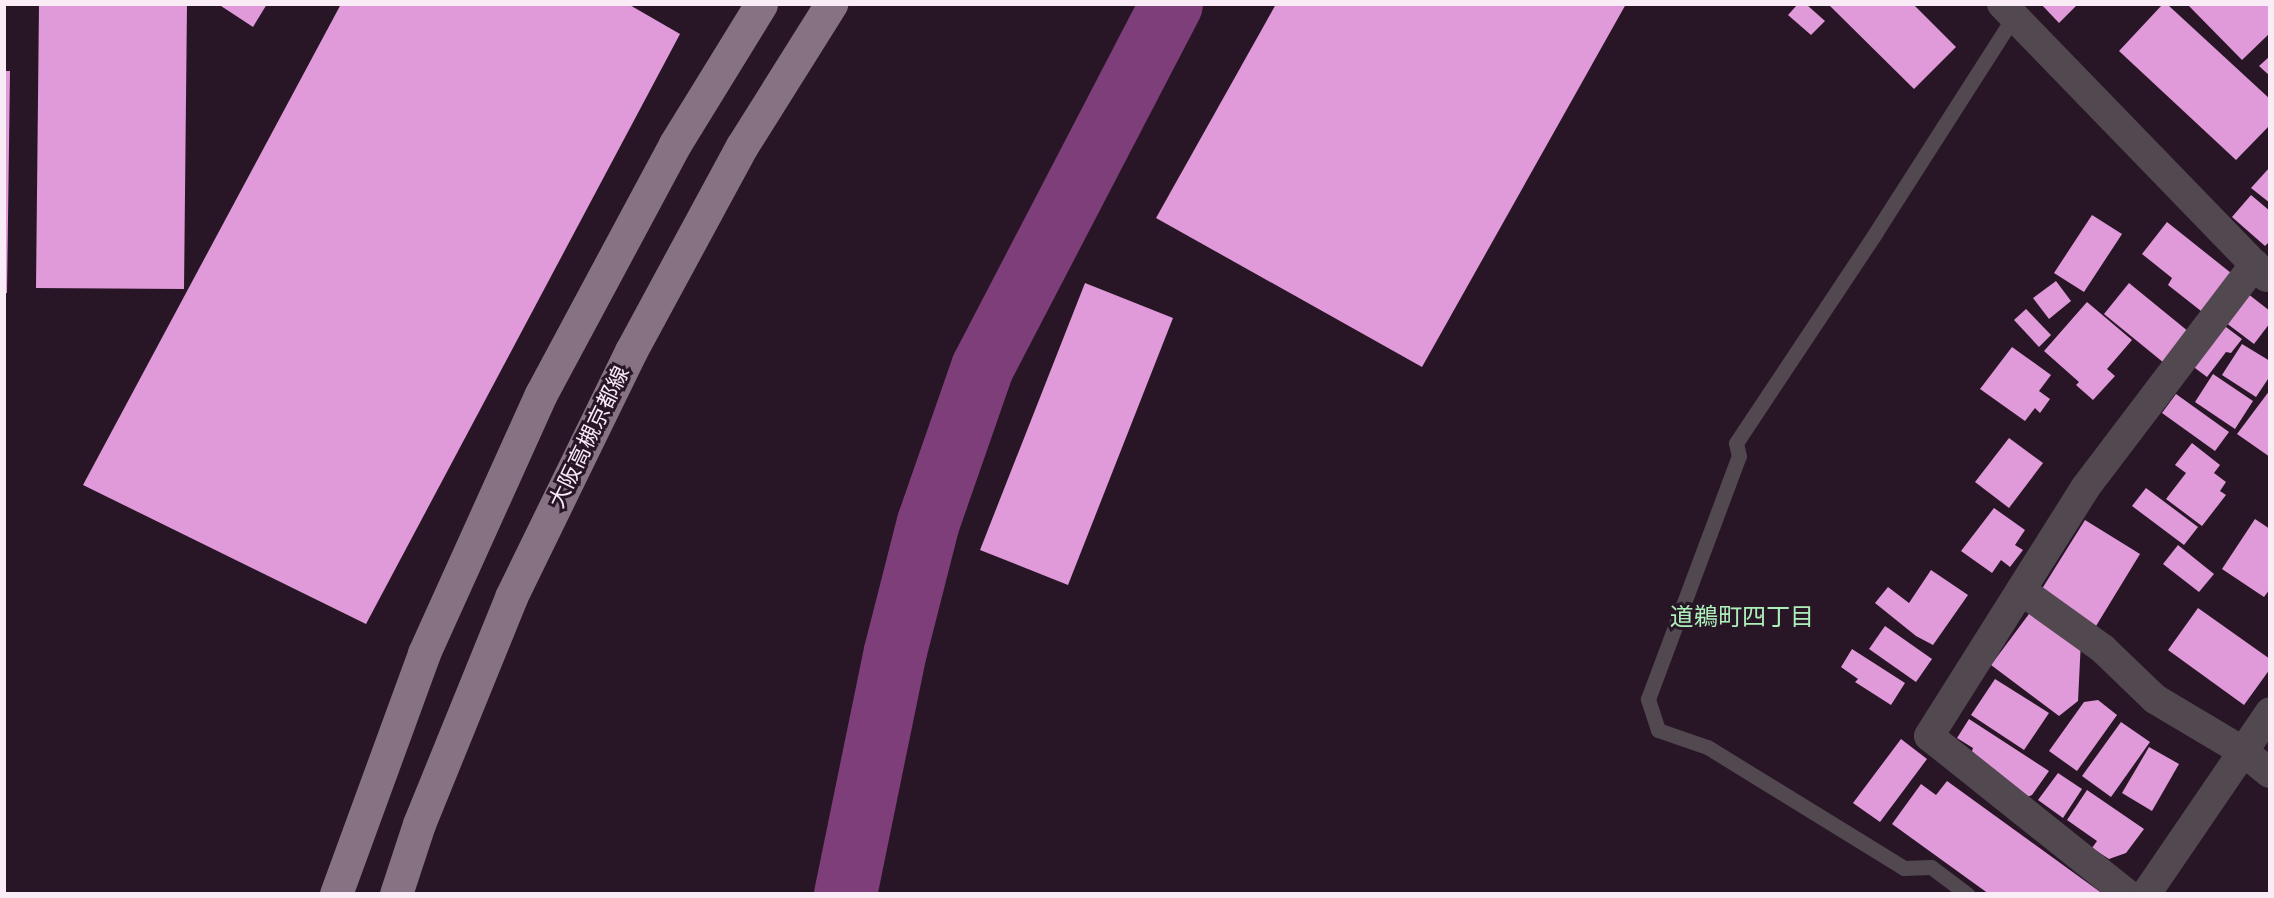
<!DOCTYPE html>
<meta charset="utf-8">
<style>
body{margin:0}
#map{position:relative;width:2274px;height:898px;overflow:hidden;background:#281627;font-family:Jost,"Noto Sans JP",sans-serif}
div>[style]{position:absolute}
.stream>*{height:10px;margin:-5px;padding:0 5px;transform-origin:5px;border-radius:5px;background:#7e3e79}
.river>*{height:63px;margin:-31.5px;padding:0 31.5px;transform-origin:31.5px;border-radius:31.5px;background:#7e3e79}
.building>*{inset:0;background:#e099d9}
.service>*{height:15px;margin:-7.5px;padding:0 7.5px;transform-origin:7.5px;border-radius:7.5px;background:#524850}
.minor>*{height:30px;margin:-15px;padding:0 15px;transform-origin:15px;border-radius:15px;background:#524850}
.primary>*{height:33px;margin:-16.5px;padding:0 16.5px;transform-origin:16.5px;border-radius:16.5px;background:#867283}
span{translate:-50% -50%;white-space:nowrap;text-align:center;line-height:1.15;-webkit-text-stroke:6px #281627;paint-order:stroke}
.street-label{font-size:22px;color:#f9ecf7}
.neighbourhood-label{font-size:24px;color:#adefb9}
.frame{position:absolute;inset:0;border:6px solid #f9ecf7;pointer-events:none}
</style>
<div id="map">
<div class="stream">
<i style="left:819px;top:894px;width:402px;rotate:-77.2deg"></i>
<i style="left:908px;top:502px;width:157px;rotate:-68.7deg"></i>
<i style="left:965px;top:356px;width:396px;rotate:-62.7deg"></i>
</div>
<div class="river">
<i style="left:845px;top:894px;width:248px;rotate:-78.4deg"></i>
<i style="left:895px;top:651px;width:133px;rotate:-75.7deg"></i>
<i style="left:928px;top:522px;width:164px;rotate:-70.8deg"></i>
<i style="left:982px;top:367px;width:409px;rotate:-62.5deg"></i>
</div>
<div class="building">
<i style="clip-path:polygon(39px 4px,187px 4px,184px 289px,36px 288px)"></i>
<i style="clip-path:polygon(218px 4px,267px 4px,253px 27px)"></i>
<i style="clip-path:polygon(341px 4px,628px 4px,680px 34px,366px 624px,83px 485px)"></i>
<i style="clip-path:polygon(1276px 4px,1626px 4px,1422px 367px,1156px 218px)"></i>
<i style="clip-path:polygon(1828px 4px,1913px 4px,1956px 47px,1914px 89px)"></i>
<i style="clip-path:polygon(2041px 4px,2078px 4px,2059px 23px)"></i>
<i style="clip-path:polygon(2187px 4px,2270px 4px,2270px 33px,2242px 60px)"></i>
<i style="clip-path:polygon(1797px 5px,1807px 5px,1825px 21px,1811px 35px,1788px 15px)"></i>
<i style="clip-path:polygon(2162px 5px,2168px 5px,2270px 99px,2270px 125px,2236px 160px,2119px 51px)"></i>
<i style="clip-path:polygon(2270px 56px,2270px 76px,2259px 66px)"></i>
<i style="clip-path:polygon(4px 71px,10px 71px,7px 293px,4px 293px)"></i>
<i style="clip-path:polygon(2270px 167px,2270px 203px,2251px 188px)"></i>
<i style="clip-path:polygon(2251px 195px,2270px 211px,2270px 241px,2265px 246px,2232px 217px)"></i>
<i style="clip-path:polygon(2092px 215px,2122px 234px,2084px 292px,2054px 273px)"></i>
<i style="clip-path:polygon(2167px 222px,2231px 273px,2201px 311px,2168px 285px,2172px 278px,2142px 254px)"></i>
<i style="clip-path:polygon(2056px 281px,2071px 301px,2049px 319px,2033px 298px)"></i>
<i style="clip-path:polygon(1085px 283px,1173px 318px,1068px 585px,980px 550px)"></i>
<i style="clip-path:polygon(2129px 283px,2189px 332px,2164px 363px,2104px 314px)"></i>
<i style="clip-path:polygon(2243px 290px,2270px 311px,2270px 323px,2254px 344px,2221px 319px)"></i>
<i style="clip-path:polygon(2087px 302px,2132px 340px,2107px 369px,2115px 376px,2093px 400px,2076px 385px,2079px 382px,2044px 351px)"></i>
<i style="clip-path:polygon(2026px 309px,2051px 335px,2039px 347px,2014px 320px)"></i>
<i style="clip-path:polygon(2218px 321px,2242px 339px,2231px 353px,2226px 352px,2207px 377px,2187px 362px)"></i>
<i style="clip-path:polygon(2242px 344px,2270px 361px,2270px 376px,2256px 397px,2222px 375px)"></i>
<i style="clip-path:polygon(2012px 347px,2051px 375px,2039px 391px,2050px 399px,2040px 413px,2035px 408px,2025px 421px,1980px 389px)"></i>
<i style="clip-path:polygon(2213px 374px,2253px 401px,2235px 429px,2195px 402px)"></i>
<i style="clip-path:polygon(2270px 390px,2270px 457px,2237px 434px)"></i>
<i style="clip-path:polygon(2176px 394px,2229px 432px,2215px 451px,2162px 413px)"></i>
<i style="clip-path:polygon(2009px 438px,2043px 463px,2009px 508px,1975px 482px)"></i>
<i style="clip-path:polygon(2192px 443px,2220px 465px,2214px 473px,2226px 482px,2220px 491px,2226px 495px,2202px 526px,2166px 499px,2186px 473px,2175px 465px)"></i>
<i style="clip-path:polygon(2146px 488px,2198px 527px,2184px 545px,2132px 506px)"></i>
<i style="clip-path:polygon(1994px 508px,2025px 530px,2015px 545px,2023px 550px,2010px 567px,2001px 560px,1992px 573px,1961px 551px)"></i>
<i style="clip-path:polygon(2255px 519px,2270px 529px,2270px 589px,2264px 597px,2222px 569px)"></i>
<i style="clip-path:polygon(2085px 520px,2140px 554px,2096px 626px,2040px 592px)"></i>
<i style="clip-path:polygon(2178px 545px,2214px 574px,2199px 592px,2163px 564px)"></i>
<i style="clip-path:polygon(1931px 570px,1968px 595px,1933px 645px,1916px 636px,1875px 603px,1888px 587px,1909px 603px)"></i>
<i style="clip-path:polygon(2035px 606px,2081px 640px,2078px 701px,2059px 716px,1991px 665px)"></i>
<i style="clip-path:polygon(2198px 608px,2270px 659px,2270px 669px,2244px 705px,2168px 650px)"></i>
<i style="clip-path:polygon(1885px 626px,1932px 659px,1916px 682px,1869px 649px)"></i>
<i style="clip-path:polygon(1852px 649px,1905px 683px,1891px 705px,1855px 682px,1858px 679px,1841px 667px)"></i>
<i style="clip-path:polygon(1995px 679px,2049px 713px,2024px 750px,1971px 715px)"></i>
<i style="clip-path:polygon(2098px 700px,2117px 715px,2077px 771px,2049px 751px,2084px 702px)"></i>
<i style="clip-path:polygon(1969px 719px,2049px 771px,2032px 795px,2027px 797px,1971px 754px,1973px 748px,1957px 738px)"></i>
<i style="clip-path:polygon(2121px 722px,2150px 742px,2111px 797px,2082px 776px)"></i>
<i style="clip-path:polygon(1901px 739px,1927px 759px,1880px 822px,1853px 803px)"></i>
<i style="clip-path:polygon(2149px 747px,2179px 764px,2152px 811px,2122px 793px)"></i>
<i style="clip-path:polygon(2058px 773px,2082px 789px,2063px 818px,2038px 800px)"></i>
<i style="clip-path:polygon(1947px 781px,2103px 894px,1989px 894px,1892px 824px,1921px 784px,1936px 795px)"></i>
<i style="clip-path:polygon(2087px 790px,2144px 829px,2126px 853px,2109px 859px,2092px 848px,2097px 841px,2067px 820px)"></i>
</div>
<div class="service">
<i style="left:1967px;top:894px;width:45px;rotate:-143.1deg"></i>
<i style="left:1931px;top:867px;width:27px;rotate:178deg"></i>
<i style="left:1904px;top:868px;width:231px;rotate:-148.4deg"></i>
<i style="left:1707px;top:747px;width:52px;rotate:-160.9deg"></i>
<i style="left:1658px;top:730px;width:33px;rotate:-108deg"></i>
<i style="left:1648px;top:699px;width:259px;rotate:-69.5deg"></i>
<i style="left:1739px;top:456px;width:13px;rotate:-103deg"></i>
<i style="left:1736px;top:443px;width:253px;rotate:-56.4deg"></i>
<i style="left:1876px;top:232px;width:256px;rotate:-57.4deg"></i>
</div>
<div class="minor">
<i style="left:2002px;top:4px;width:380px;rotate:45.9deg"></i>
<i style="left:2021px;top:590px;width:101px;rotate:35.7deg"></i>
<i style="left:2103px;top:649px;width:72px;rotate:43.9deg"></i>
<i style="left:2155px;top:699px;width:104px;rotate:30.8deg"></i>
<i style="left:2244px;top:752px;width:33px;rotate:39deg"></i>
<i style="left:2127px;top:894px;width:253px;rotate:-141.4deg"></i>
<i style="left:1929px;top:736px;width:293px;rotate:-57.8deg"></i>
<i style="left:2085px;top:488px;width:281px;rotate:-52.8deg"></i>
<i style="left:2146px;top:894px;width:220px;rotate:-55.7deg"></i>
</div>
<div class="primary">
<i style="left:336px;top:894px;width:257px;rotate:-69.9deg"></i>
<i style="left:424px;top:653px;width:284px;rotate:-65.7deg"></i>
<i style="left:541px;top:394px;width:284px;rotate:-61.8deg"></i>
<i style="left:675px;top:144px;width:164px;rotate:-58.4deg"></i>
<i style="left:396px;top:894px;width:74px;rotate:-71.8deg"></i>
<i style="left:419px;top:824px;width:245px;rotate:-67.9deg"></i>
<i style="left:511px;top:597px;width:274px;rotate:-64deg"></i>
<i style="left:631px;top:351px;width:233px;rotate:-61.6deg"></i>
<i style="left:742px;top:146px;width:168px;rotate:-57.9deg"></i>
</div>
<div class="street-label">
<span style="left:589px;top:437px;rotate:-64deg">大阪高槻京都線</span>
</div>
<div class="neighbourhood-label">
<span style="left:1742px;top:617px">道鵜町四丁目</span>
</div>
<div class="frame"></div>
</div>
